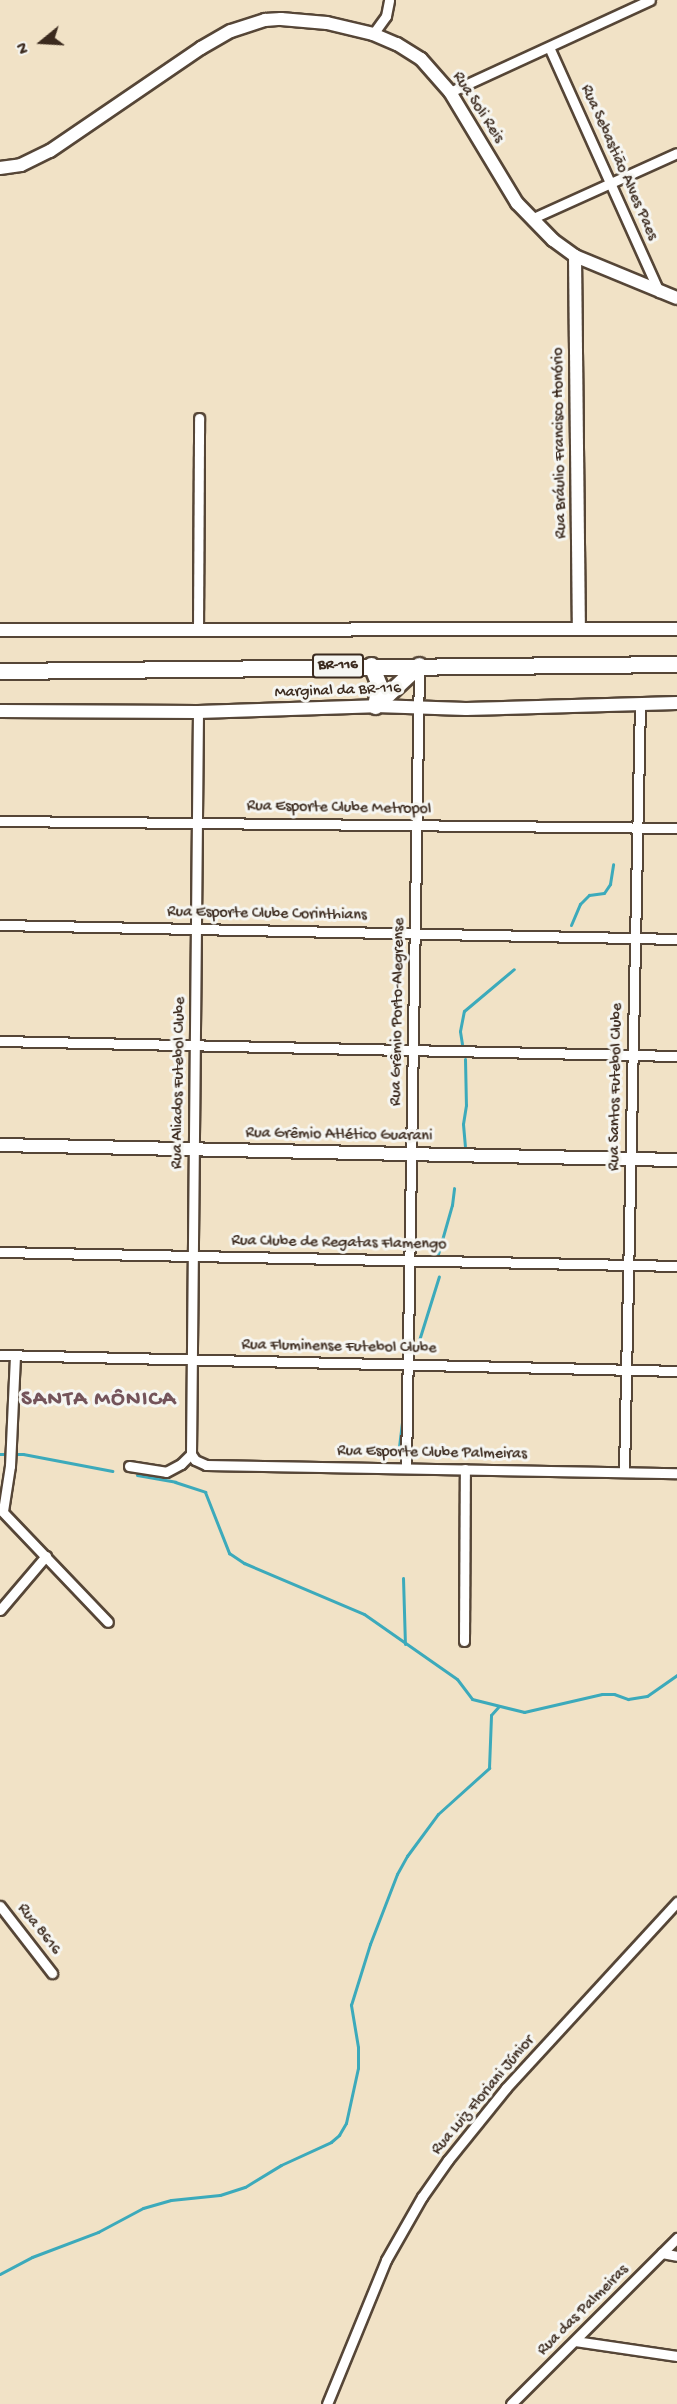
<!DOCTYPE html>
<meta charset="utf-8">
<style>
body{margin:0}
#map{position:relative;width:677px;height:2404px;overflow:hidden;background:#f1e2c6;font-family:"Gochi Hand",sans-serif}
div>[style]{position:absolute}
.stream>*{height:3px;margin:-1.5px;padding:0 1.5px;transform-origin:1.5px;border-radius:1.5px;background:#3caabb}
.roads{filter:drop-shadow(2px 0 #564637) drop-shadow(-2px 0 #564637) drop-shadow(0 2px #564637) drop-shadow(0 -2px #564637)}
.minor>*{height:9px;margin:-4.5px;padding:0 4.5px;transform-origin:4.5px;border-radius:4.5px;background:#fff}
.tertiary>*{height:12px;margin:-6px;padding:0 6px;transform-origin:6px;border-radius:6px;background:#fff}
.trunk>*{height:15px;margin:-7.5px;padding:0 7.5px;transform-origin:7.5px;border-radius:7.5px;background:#fff}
span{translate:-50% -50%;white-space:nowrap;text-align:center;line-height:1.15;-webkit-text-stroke:6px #f6f6f2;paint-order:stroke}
.shield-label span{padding:2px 4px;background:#f6f6f2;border:2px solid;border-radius:4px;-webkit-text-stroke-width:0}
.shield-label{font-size:15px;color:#3b2a1e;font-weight:700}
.street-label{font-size:16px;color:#3b2a1e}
.district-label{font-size:22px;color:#74545a;font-weight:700;letter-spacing:1.5px}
.north{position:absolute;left:12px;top:12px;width:60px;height:60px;-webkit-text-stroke:4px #f6f6f2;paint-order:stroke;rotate:252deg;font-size:16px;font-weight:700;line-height:24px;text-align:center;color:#3b2a1e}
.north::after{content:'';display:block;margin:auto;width:21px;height:27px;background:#3b2a1e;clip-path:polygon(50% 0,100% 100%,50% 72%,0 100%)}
</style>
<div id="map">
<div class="stream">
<i style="left:571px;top:925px;width:23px;rotate:-67deg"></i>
<i style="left:580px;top:904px;width:13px;rotate:-45deg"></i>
<i style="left:589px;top:895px;width:15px;rotate:-8deg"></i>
<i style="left:604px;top:893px;width:11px;rotate:-56deg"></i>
<i style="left:610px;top:884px;width:20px;rotate:-81deg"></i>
<i style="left:462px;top:1044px;width:13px;rotate:-99deg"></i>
<i style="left:460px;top:1031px;width:20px;rotate:-79deg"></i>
<i style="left:464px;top:1011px;width:65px;rotate:-40deg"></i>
<i style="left:465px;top:1059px;width:46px;rotate:88.8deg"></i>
<i style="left:466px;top:1105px;width:19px;rotate:99deg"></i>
<i style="left:463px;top:1124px;width:22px;rotate:85deg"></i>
<i style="left:438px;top:1254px;width:51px;rotate:-74.1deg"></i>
<i style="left:452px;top:1205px;width:17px;rotate:-83deg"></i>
<i style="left:416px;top:1350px;width:77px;rotate:-72.7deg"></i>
<i style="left:0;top:1454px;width:23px"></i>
<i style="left:23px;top:1454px;width:91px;rotate:10.8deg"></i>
<i style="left:398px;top:1455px;width:39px;rotate:-83deg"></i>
<i style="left:137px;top:1475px;width:39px;rotate:10deg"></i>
<i style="left:175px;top:1482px;width:32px;rotate:18deg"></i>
<i style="left:205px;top:1492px;width:66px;rotate:68.5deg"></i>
<i style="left:229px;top:1553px;width:18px;rotate:34deg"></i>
<i style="left:244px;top:1563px;width:130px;rotate:23deg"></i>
<i style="left:364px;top:1614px;width:113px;rotate:35deg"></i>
<i style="left:457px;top:1679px;width:25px;rotate:53deg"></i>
<i style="left:472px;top:1699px;width:54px;rotate:14deg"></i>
<i style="left:524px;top:1712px;width:80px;rotate:-13deg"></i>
<i style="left:602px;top:1694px;width:12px"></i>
<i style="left:614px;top:1694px;width:15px;rotate:20deg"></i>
<i style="left:628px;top:1699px;width:19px;rotate:-9deg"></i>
<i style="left:647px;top:1696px;width:37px;rotate:-35deg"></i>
<i style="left:403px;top:1578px;width:66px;rotate:88.3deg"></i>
<i style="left:0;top:2274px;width:36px;rotate:-28deg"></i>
<i style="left:32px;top:2257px;width:71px;rotate:-20.7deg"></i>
<i style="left:98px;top:2232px;width:51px;rotate:-28.1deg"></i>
<i style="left:143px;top:2208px;width:29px;rotate:-16deg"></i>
<i style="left:171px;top:2200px;width:49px;rotate:-5.8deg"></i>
<i style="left:220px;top:2195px;width:26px;rotate:-18deg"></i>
<i style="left:245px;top:2187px;width:42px;rotate:-31.4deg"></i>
<i style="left:281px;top:2165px;width:55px;rotate:-24.7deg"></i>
<i style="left:331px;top:2142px;width:11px;rotate:-41deg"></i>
<i style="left:339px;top:2135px;width:14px;rotate:-60deg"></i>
<i style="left:346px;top:2123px;width:56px;rotate:-77.7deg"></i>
<i style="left:358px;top:2068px;width:21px;rotate:-90deg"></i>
<i style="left:358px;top:2047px;width:43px;rotate:-99.5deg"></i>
<i style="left:351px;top:2005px;width:64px;rotate:-72.7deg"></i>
<i style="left:370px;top:1944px;width:75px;rotate:-68.9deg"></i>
<i style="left:397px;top:1874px;width:21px;rotate:-61deg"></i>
<i style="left:407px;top:1856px;width:52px;rotate:-53.6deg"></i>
<i style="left:438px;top:1814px;width:69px;rotate:-42deg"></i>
<i style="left:489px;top:1768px;width:53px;rotate:-87.8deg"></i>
<i style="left:491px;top:1715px;width:12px;rotate:-48deg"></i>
</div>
<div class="roads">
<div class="minor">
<i style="left:373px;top:34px;width:22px;rotate:-54deg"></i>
<i style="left:386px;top:16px;width:16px;rotate:-79deg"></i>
<i style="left:549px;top:47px;width:269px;rotate:65.8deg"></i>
<i style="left:450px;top:92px;width:220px;rotate:-24.7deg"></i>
<i style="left:531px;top:219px;width:160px;rotate:-24.3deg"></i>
<i style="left:198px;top:630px;width:212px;rotate:-89.7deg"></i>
<i style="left:0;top:821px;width:677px;rotate:0.59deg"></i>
<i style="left:0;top:925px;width:677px;rotate:1.18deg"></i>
<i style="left:0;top:1041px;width:677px;rotate:1.27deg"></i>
<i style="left:0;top:1252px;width:677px;rotate:1.18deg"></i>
<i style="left:0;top:1355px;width:677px;rotate:1.35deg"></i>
<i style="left:191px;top:1454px;width:742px;rotate:-89.46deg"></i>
<i style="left:191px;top:1454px;width:7px;rotate:56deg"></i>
<i style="left:195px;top:1460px;width:12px;rotate:24deg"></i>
<i style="left:206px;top:1465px;width:471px;rotate:1deg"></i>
<i style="left:129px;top:1466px;width:37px;rotate:9deg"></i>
<i style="left:166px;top:1472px;width:17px;rotate:-28deg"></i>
<i style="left:181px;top:1464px;width:14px;rotate:-45deg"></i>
<i style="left:406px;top:1468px;width:803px;rotate:-89.07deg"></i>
<i style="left:624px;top:1472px;width:769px;rotate:-88.81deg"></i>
<i style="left:0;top:1509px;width:156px;rotate:46.3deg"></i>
<i style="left:3px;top:1511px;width:46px;rotate:-81.2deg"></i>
<i style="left:10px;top:1466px;width:111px;rotate:-87.4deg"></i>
<i style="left:0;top:1610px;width:71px;rotate:-49.6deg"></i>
<i style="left:464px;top:1641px;width:172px;rotate:-89.7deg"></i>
<i style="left:0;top:1906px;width:85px;rotate:52.2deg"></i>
<i style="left:662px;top:2253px;width:15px;rotate:11deg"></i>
<i style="left:575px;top:2341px;width:103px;rotate:8.4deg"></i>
<i style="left:327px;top:2404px;width:156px;rotate:-67.7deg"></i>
<i style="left:386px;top:2260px;width:73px;rotate:-60.3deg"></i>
<i style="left:422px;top:2197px;width:45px;rotate:-54.9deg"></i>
<i style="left:448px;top:2160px;width:92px;rotate:-51.1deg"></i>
<i style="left:506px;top:2088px;width:253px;rotate:-47.4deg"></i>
<i style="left:511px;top:2404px;width:235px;rotate:-45deg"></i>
</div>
<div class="tertiary">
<i style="left:0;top:168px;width:21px;rotate:-8deg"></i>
<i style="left:21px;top:165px;width:32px;rotate:-26deg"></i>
<i style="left:50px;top:151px;width:183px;rotate:-34.3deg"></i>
<i style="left:201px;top:48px;width:34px;rotate:-30deg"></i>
<i style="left:231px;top:31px;width:36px;rotate:-18deg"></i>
<i style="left:265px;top:20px;width:16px;rotate:-4deg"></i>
<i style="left:281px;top:19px;width:46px;rotate:5deg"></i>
<i style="left:327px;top:23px;width:47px;rotate:13.4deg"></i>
<i style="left:373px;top:34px;width:26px;rotate:23deg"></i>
<i style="left:397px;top:44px;width:28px;rotate:32deg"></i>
<i style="left:421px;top:59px;width:44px;rotate:48.7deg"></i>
<i style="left:450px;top:92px;width:130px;rotate:58.9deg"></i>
<i style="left:517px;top:203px;width:52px;rotate:45.8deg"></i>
<i style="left:553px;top:240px;width:27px;rotate:36deg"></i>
<i style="left:575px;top:256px;width:110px;rotate:22.4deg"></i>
<i style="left:575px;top:256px;width:373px;rotate:89.4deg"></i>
<i style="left:0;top:630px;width:677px;rotate:-0.08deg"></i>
<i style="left:0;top:711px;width:198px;rotate:0.3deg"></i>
<i style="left:198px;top:712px;width:177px;rotate:-1.9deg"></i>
<i style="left:375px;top:706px;width:91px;rotate:1.9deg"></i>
<i style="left:466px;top:709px;width:211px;rotate:-1.6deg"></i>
<i style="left:0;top:1145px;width:677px;rotate:1.27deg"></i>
</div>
<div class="trunk">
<i style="left:371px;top:665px;width:22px;rotate:68deg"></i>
<i style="left:379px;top:685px;width:21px;rotate:101deg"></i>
<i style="left:0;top:671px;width:677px;rotate:-0.59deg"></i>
<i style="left:375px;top:706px;width:60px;rotate:-43deg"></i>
</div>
</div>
<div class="shield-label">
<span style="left:338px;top:666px">BR-116</span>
</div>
<div class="street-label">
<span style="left:477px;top:108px;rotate:57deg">Rua Soli Reis</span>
<span style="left:618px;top:163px;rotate:66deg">Rua Sebastião Alves Paes</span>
<span style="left:561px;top:443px;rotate:-91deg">Rua Bráulio Francisco Honório</span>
<span style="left:338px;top:692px;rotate:-2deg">Marginal da BR-116</span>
<span style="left:339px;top:809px;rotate:1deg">Rua Esporte Clube Metropol</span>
<span style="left:267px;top:915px;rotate:1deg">Rua Esporte Clube Corinthians</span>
<span style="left:399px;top:1012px;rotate:-89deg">Rua Grêmio Porto-Alegrense</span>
<span style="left:180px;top:1083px;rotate:-89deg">Rua Aliados Futebol Clube</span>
<span style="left:617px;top:1087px;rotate:-89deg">Rua Santos Futebol Clube</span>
<span style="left:339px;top:1136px;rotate:1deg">Rua Grêmio Atlético Guarani</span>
<span style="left:339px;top:1244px;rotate:1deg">Rua Clube de Regatas Flamengo</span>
<span style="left:339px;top:1348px;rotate:1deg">Rua Fluminense Futebol Clube</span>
<span style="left:432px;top:1454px;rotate:1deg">Rua Esporte Clube Palmeiras</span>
<span style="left:38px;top:1930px;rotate:52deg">Rua 8616</span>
<span style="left:484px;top:2096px;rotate:-50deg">Rua Luiz Floriani Júnior</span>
<span style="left:584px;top:2311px;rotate:-45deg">Rua das Palmeiras</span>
</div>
<div class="district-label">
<span style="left:99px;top:1401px">SANTA MÔNICA</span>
</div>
<div class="north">N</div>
</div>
